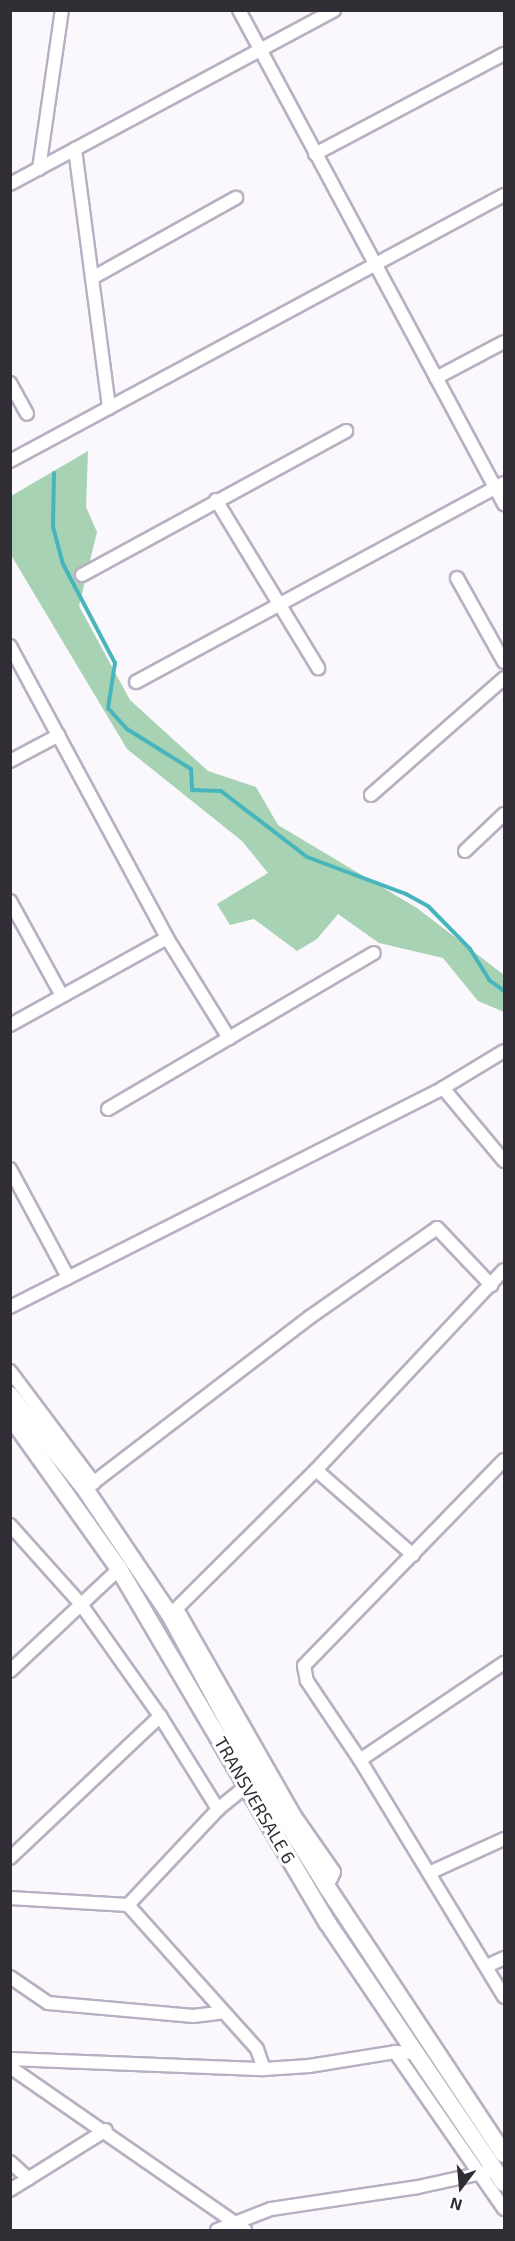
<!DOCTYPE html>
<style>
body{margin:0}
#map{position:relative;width:515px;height:2241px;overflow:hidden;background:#faf8fc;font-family:"Exo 2",sans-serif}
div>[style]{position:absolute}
.green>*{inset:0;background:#a7d3b4}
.stream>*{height:4px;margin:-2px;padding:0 2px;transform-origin:2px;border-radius:2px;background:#48b5bd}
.roads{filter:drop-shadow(2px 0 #b9afc3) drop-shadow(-2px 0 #b9afc3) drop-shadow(0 2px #b9afc3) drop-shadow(0 -2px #b9afc3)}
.minor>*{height:12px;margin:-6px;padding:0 6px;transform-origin:6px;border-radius:6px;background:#fff}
.secondary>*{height:16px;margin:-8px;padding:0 8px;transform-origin:8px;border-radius:8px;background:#fff}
span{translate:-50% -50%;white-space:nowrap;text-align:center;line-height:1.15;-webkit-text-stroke:6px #fff;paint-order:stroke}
.street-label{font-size:18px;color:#312d35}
.frame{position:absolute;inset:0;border:12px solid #312d35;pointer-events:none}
.north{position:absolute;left:431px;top:2157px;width:60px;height:60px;-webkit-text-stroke:4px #fff;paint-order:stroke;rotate:196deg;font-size:16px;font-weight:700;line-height:24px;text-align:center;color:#312d35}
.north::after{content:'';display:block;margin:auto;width:21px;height:27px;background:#312d35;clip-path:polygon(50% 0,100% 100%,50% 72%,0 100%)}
</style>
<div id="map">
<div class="green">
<i style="clip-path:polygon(88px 451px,86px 507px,97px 532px,79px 606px,130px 700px,208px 771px,256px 787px,278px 825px,417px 908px,504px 975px,504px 1012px,478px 1001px,443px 958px,379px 943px,338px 914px,317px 939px,297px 951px,254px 919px,230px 925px,217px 904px,268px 873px,242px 841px,127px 749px,11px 555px,11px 496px)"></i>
</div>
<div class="stream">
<i style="left:54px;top:473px;width:54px;rotate:91.1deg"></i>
<i style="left:53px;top:527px;width:38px;rotate:75deg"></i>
<i style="left:63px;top:564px;width:112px;rotate:62.3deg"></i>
<i style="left:115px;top:663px;width:46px;rotate:98.8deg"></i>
<i style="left:108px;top:708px;width:28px;rotate:48deg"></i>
<i style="left:127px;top:729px;width:75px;rotate:32deg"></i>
<i style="left:191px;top:769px;width:21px;rotate:87deg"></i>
<i style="left:192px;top:790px;width:29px;rotate:2deg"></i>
<i style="left:221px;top:791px;width:108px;rotate:37.5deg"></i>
<i style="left:307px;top:857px;width:106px;rotate:20.5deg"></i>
<i style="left:406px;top:894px;width:26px;rotate:29deg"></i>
<i style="left:429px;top:907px;width:59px;rotate:45.7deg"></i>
<i style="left:470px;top:949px;width:36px;rotate:58deg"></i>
<i style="left:489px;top:980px;width:19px;rotate:36deg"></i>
</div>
<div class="roads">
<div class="minor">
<i style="left:239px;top:10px;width:561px;rotate:61.79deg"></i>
<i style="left:75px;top:149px;width:261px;rotate:82.5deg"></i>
<i style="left:315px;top:154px;width:214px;rotate:-27.9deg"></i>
<i style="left:39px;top:169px;width:161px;rotate:-81.8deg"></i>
<i style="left:10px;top:184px;width:368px;rotate:-28.2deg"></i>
<i style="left:92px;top:278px;width:165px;rotate:-29.1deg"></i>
<i style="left:436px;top:378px;width:77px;rotate:-27.9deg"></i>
<i style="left:10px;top:383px;width:35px;rotate:61deg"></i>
<i style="left:10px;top:461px;width:561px;rotate:-28.3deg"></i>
<i style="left:216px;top:500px;width:197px;rotate:58.7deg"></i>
<i style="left:82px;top:575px;width:301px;rotate:-28.6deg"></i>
<i style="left:457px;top:578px;width:96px;rotate:60.8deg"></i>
<i style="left:10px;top:646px;width:332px;rotate:61.7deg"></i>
<i style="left:167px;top:938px;width:118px;rotate:58.2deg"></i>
<i style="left:136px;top:682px;width:418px;rotate:-28.4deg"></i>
<i style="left:10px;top:761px;width:55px;rotate:-28deg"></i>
<i style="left:371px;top:795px;width:177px;rotate:-41.3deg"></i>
<i style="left:465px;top:851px;width:54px;rotate:-43.5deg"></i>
<i style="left:10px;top:901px;width:108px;rotate:61.3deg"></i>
<i style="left:10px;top:1025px;width:179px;rotate:-29deg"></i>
<i style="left:443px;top:1088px;width:95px;rotate:50.1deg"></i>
<i style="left:108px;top:1109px;width:308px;rotate:-30.4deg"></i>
<i style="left:10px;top:1169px;width:123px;rotate:61.8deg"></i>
<i style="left:10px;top:1307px;width:485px;rotate:-26.8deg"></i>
<i style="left:443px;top:1088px;width:71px;rotate:-31.2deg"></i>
<i style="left:10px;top:1371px;width:140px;rotate:53.1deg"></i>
<i style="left:504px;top:1460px;width:287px;rotate:134.2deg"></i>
<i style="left:304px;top:1666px;width:15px;rotate:79deg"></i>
<i style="left:307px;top:1681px;width:95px;rotate:56.1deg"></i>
<i style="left:360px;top:1760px;width:277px;rotate:58.7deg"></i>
<i style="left:316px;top:1470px;width:129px;rotate:41.2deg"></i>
<i style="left:85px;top:1489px;width:283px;rotate:-37.4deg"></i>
<i style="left:310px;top:1317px;width:155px;rotate:-35deg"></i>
<i style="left:437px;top:1228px;width:79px;rotate:46.5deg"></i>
<i style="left:10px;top:1525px;width:105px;rotate:48.1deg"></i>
<i style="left:80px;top:1603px;width:138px;rotate:54.7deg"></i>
<i style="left:160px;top:1716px;width:110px;rotate:58.1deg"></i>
<i style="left:177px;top:1609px;width:238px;rotate:60.3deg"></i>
<i style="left:295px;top:1816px;width:68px;rotate:55.1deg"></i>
<i style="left:334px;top:1872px;width:17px;rotate:115deg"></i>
<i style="left:170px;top:1615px;width:206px;rotate:-44.8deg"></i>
<i style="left:316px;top:1470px;width:274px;rotate:-46.8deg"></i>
<i style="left:10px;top:1671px;width:149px;rotate:-43.1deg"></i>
<i style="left:360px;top:1760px;width:174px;rotate:-34deg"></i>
<i style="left:10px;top:1858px;width:207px;rotate:-43.4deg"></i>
<i style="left:429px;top:1873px;width:82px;rotate:-24.4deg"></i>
<i style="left:10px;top:1898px;width:118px;rotate:3.4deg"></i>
<i style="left:128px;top:1905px;width:193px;rotate:48.1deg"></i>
<i style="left:257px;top:2049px;width:21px;rotate:71deg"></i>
<i style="left:128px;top:1905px;width:132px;rotate:-46.8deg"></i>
<i style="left:218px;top:1809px;width:36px;rotate:-39deg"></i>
<i style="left:487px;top:1966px;width:19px;rotate:-25deg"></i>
<i style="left:10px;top:1977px;width:46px;rotate:34.4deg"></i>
<i style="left:48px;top:2003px;width:146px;rotate:5.1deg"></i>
<i style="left:193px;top:2016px;width:31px;rotate:-7deg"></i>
<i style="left:395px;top:2052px;width:191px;rotate:55.2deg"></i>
<i style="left:10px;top:2059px;width:254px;rotate:2.3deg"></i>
<i style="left:264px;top:2069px;width:45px;rotate:-3.8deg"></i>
<i style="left:309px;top:2066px;width:87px;rotate:-9.2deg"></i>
<i style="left:395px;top:2052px;width:19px;rotate:3deg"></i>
<i style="left:10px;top:2067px;width:286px;rotate:34.7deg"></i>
<i style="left:10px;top:2162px;width:25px;rotate:42deg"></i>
<i style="left:10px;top:2190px;width:113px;rotate:-32deg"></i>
<i style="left:217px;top:2230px;width:58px;rotate:-21.3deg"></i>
<i style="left:271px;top:2209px;width:149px;rotate:-8.5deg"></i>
<i style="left:418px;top:2187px;width:80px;rotate:-12.3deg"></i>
</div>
<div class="secondary">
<i style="left:10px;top:1395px;width:120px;rotate:51.4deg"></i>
<i style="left:85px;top:1489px;width:152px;rotate:56deg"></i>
<i style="left:170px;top:1615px;width:172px;rotate:61.5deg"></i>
<i style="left:252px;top:1766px;width:142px;rotate:58.2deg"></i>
<i style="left:327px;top:1887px;width:320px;rotate:56.5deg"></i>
<i style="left:10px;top:1416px;width:188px;rotate:54.5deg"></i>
<i style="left:119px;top:1569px;width:410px;rotate:59.5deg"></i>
<i style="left:327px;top:1922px;width:315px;rotate:55.9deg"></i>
</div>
</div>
<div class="street-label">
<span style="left:255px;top:1800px;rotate:60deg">TRANSVERSALE 6</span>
</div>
<div class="frame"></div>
<div class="north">N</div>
</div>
